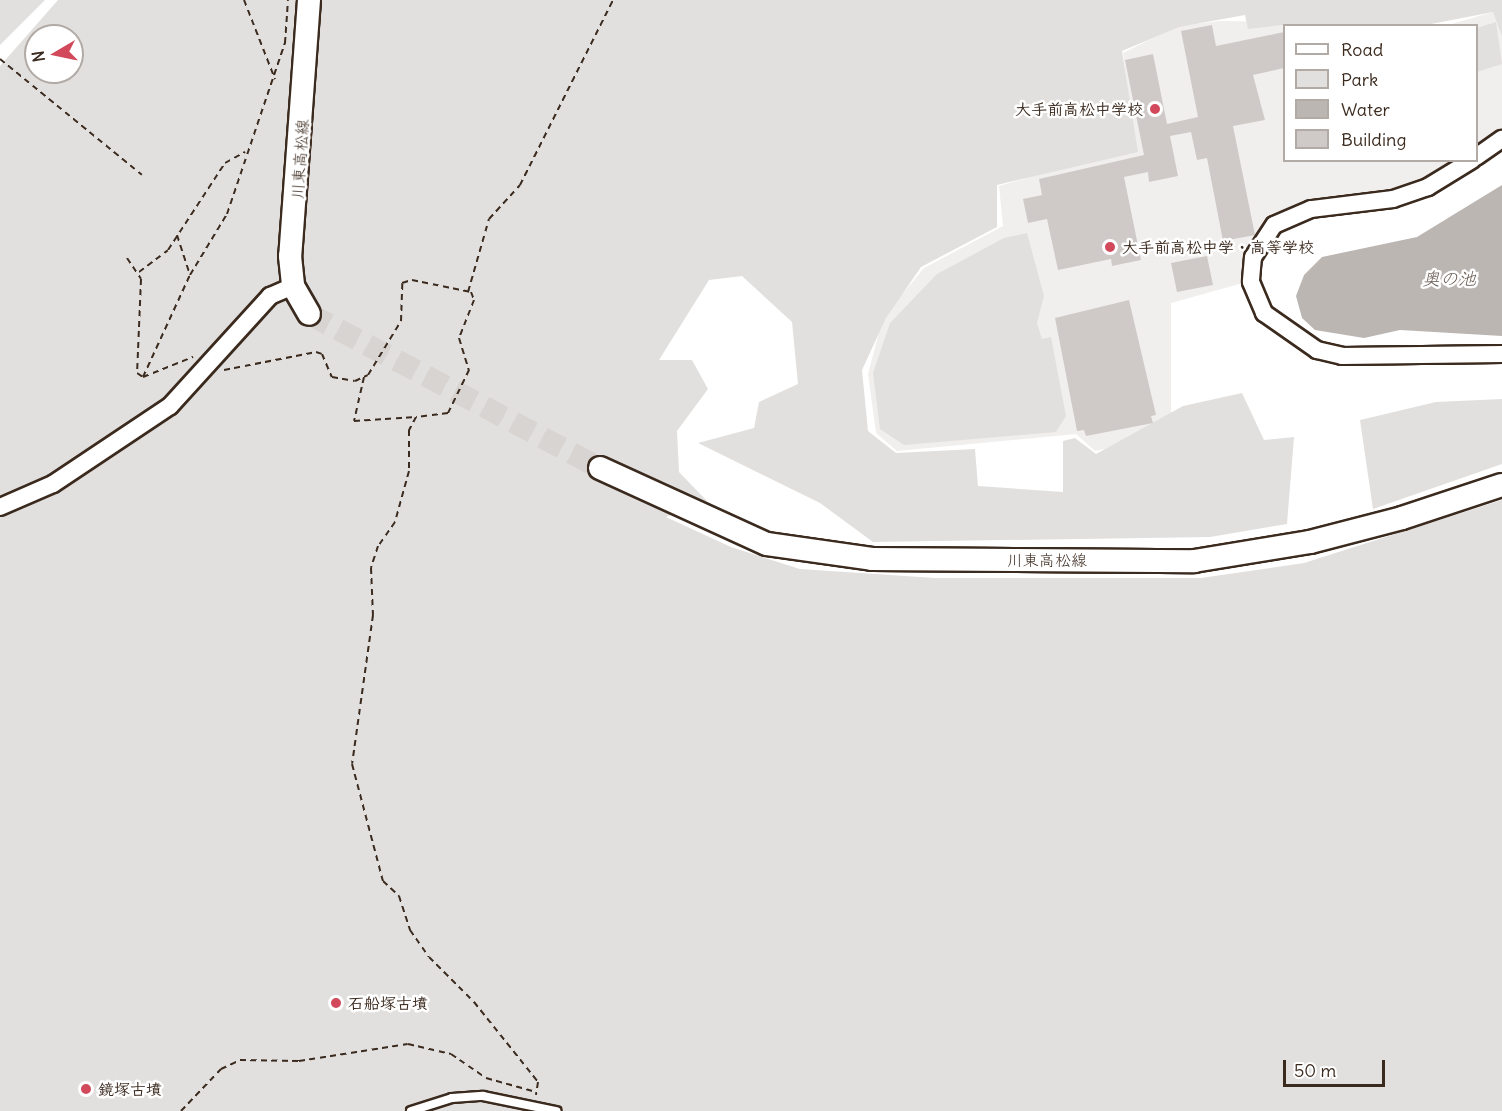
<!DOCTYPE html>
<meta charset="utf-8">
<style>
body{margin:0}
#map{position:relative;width:1502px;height:1111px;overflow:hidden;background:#fff;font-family:Delius,"Klee One",sans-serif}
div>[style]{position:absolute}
.built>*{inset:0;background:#f1efee}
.green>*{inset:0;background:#e2e0de}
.water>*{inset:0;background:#bcb6b3}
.building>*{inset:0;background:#cfcac7}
.secondary-tunnel>*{height:22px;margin-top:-11px;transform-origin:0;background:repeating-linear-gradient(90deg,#d8d4d2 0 22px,transparent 0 33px)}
.path>*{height:2px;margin-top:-1px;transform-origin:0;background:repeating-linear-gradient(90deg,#3b2a1e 0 6px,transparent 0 10.5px)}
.roads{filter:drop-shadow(2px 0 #3b2a1e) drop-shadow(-2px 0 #3b2a1e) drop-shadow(0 2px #3b2a1e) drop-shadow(0 -2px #3b2a1e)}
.service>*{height:8px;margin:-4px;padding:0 4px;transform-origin:4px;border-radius:4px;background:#fff}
.minor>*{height:16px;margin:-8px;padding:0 8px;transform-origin:8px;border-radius:8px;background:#fff}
.secondary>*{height:22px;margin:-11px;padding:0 11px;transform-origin:11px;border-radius:11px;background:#fff}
.dots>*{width:16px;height:16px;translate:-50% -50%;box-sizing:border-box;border:3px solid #fff;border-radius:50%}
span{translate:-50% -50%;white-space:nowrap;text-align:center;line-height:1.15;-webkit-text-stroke:5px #fff;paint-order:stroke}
.poi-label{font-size:16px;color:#3b2a1e;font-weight:700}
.right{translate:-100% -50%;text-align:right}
.left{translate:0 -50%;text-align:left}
.street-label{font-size:16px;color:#3b2a1e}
.water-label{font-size:18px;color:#685b52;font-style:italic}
.legend{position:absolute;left:1283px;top:24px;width:195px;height:138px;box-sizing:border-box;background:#fff;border:2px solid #b1aaa5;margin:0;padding:8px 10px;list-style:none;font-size:18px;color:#3b2a1e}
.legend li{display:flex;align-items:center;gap:12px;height:30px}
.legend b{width:30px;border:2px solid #b1aaa5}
.north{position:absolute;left:24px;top:24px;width:60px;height:60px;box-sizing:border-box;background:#fff;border:2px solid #b1aaa5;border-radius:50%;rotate:261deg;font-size:16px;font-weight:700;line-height:24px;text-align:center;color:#3b2a1e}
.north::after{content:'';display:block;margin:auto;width:21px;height:27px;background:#d1495b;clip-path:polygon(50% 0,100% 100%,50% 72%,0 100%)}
.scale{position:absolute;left:1283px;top:1060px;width:102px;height:27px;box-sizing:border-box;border:3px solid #3b2a1e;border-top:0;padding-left:8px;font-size:18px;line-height:21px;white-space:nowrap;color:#3b2a1e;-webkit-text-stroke:4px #fff;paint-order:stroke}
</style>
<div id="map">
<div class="built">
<i style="clip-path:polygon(1496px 11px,1502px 28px,1502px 129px,1477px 148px,1476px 26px,1445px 26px)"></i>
<i style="clip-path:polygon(1220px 21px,1289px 22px,1284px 26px,1284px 160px,1457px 161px,1437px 174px,1385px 195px,1309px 201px,1270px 214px,1243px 283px,1171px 303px,1171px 435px,1095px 451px,1076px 434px,897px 451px,876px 433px,868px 374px,883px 317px,924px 268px,1003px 226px,999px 186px,1135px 147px,1123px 53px,1177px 26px)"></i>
</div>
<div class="green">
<i style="clip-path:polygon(0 0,45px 0,0 45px)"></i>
<i style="clip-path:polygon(evenodd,58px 0,1502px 0,1502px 36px,1493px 12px,1426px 25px,1290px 24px,1248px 29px,1245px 15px,1179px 27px,1122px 51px,1138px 152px,997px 185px,997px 227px,921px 267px,886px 318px,862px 370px,868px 431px,896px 453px,975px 449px,978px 486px,1063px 492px,1063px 441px,1075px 438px,1096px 454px,1183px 406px,1242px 393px,1264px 440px,1294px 437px,1287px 524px,1210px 537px,873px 542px,820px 503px,698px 443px,754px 428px,759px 402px,798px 384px,792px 322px,742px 276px,709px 280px,659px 360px,692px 360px,708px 389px,677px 431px,679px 472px,707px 501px,666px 517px,731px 547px,800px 569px,935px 578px,1201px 578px,1304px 563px,1502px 500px,1502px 1111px,0 1111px,0 66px,58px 0,36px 36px,72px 36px,72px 72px,36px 72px,36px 36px)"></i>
<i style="clip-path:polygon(1496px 22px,1502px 64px,1477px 72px,1477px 28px)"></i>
<i style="clip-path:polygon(1027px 233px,1044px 296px,1037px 323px,1042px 339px,1051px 337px,1066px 416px,1056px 432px,904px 445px,880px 429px,873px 373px,890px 323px,937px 274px,1004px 238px)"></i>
<i style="clip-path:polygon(1502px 399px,1502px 464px,1373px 509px,1360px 420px,1436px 402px)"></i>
</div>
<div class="water">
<i style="clip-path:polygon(1502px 185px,1502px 336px,1400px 330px,1364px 338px,1315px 330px,1302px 318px,1296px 296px,1304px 275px,1322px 257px,1417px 237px)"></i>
</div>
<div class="building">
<i style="clip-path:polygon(1212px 25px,1216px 46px,1284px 32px,1284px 68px,1253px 75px,1265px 120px,1233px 126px,1255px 235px,1223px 241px,1207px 158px,1197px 160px,1191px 132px,1170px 136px,1178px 176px,1149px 182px,1148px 172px,1124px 177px,1141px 260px,1112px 266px,1111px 259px,1058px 270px,1047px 219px,1028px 223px,1023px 199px,1042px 195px,1039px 179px,1144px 155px,1125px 60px,1153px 54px,1167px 124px,1198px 117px,1181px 31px)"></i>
<i style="clip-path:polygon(1207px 256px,1213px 285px,1177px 292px,1171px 263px)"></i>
<i style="clip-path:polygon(1129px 300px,1156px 415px,1151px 416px,1153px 423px,1086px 436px,1084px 430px,1077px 431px,1055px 318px)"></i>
</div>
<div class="secondary-tunnel">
<i style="left:309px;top:314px;width:329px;rotate:27.9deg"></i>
</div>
<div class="path">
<i style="left:244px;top:0;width:85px;rotate:68.6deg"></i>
<i style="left:0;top:59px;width:183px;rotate:39.2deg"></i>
<i style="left:177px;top:235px;width:42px;rotate:72deg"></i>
<i style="left:127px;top:258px;width:25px;rotate:56deg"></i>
<i style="left:141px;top:279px;width:94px;rotate:92.4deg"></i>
<i style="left:137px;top:373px;width:7px;rotate:34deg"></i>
<i style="left:143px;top:377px;width:54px;rotate:-21.8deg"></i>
<i style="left:139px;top:272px;width:36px;rotate:-37deg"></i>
<i style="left:168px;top:250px;width:104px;rotate:-56.8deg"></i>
<i style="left:225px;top:163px;width:23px;rotate:-29deg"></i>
<i style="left:468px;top:292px;width:76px;rotate:-74deg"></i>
<i style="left:489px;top:219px;width:46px;rotate:-47.6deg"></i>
<i style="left:520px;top:185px;width:207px;rotate:-63.3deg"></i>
<i style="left:224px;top:370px;width:94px;rotate:-11.1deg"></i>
<i style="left:316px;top:352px;width:6px;rotate:18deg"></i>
<i style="left:322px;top:354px;width:25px;rotate:67deg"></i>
<i style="left:332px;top:377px;width:23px;rotate:10deg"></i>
<i style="left:355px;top:381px;width:14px;rotate:-25deg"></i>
<i style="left:368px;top:375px;width:63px;rotate:-58.6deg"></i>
<i style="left:401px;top:321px;width:38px;rotate:-88deg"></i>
<i style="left:402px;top:283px;width:10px;rotate:-17deg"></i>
<i style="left:412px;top:280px;width:60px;rotate:11.5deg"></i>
<i style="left:471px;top:292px;width:9px;rotate:69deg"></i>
<i style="left:474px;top:300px;width:41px;rotate:111.5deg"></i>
<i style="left:459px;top:338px;width:34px;rotate:73deg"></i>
<i style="left:469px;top:370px;width:48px;rotate:116deg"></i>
<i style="left:448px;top:413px;width:32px;rotate:173deg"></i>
<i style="left:416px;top:417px;width:15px;rotate:118deg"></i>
<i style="left:409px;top:430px;width:41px;rotate:90deg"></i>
<i style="left:409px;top:471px;width:53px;rotate:105.4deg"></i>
<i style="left:395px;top:522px;width:29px;rotate:125deg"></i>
<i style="left:378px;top:546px;width:23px;rotate:108deg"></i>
<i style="left:371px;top:568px;width:47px;rotate:87.6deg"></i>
<i style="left:373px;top:615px;width:150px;rotate:98deg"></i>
<i style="left:352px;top:764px;width:121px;rotate:75.2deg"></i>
<i style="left:383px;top:881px;width:22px;rotate:43deg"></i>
<i style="left:399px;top:896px;width:36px;rotate:72deg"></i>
<i style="left:410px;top:930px;width:33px;rotate:55deg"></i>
<i style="left:429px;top:957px;width:64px;rotate:45deg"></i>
<i style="left:474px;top:1002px;width:102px;rotate:51.3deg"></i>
<i style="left:538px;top:1082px;width:13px;rotate:99deg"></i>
<i style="left:143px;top:377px;width:112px;rotate:-65.3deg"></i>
<i style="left:190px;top:275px;width:71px;rotate:-58.8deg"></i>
<i style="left:227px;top:214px;width:181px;rotate:-71.3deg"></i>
<i style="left:285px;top:43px;width:43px;rotate:-86deg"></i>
<i style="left:364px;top:377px;width:45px;rotate:102.8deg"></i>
<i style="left:354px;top:421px;width:62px;rotate:-3.7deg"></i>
<i style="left:181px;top:1111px;width:58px;rotate:-46.4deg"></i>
<i style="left:221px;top:1069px;width:21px;rotate:-25deg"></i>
<i style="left:240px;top:1060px;width:59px;rotate:1deg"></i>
<i style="left:299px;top:1061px;width:110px;rotate:-8.9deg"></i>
<i style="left:408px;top:1044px;width:44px;rotate:13.1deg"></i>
<i style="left:451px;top:1054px;width:42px;rotate:34.4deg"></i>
<i style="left:486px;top:1078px;width:52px;rotate:15.6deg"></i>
</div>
<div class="roads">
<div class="service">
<i style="left:411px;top:1111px;width:43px;rotate:-17.6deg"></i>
<i style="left:452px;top:1098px;width:31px;rotate:-4deg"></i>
<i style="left:483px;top:1096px;width:75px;rotate:11.6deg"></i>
</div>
<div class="minor">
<i style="left:1476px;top:157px;width:32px;rotate:-35deg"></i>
<i style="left:1472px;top:160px;width:52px;rotate:148.5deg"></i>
<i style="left:1428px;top:187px;width:37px;rotate:161deg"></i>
<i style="left:1393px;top:199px;width:83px;rotate:173deg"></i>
<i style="left:1311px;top:209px;width:40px;rotate:156.6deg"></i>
<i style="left:1274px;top:225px;width:38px;rotate:123deg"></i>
<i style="left:1253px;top:257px;width:25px;rotate:95deg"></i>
<i style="left:1251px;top:282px;width:34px;rotate:67deg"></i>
<i style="left:1264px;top:313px;width:65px;rotate:34.9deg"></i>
<i style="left:1317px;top:350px;width:26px;rotate:13deg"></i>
<i style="left:1342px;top:356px;width:160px;rotate:-0.7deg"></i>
<i style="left:0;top:507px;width:58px;rotate:-23.5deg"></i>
<i style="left:53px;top:484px;width:141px;rotate:-33.7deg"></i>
<i style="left:170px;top:406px;width:149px;rotate:-47.7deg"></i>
<i style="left:270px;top:296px;width:25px;rotate:-23deg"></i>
</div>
<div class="secondary">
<i style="left:309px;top:0;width:257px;rotate:94.2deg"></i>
<i style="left:290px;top:256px;width:30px;rotate:84deg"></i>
<i style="left:293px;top:286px;width:32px;rotate:60deg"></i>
<i style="left:600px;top:468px;width:183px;rotate:24.5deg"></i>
<i style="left:767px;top:544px;width:106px;rotate:8.1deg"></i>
<i style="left:872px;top:559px;width:322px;rotate:0.4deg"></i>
<i style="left:1194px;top:561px;width:118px;rotate:-9.3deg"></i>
<i style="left:1310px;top:542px;width:95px;rotate:-14.6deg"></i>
<i style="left:1402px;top:518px;width:105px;rotate:-18.3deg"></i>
</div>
</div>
<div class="dots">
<i style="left:1155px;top:109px;background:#d1495b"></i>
<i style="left:1110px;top:247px;background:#d1495b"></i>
<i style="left:336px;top:1003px;background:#d1495b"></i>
<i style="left:86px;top:1089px;background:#d1495b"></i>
</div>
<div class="poi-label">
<span class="right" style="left:1143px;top:109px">大手前高松中学校</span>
<span class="left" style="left:1122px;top:247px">大手前高松中学・高等学校</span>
<span class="left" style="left:348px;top:1003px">石船塚古墳</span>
<span class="left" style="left:98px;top:1089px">鏡塚古墳</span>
</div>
<div class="street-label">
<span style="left:300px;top:159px;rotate:-86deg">川東高松線</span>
<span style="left:1047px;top:560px">川東高松線</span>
</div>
<div class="water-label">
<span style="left:1449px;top:279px">奥の池</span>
</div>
<ul class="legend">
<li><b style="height:8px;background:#fff"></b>Road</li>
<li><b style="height:16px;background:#e2e0de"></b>Park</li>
<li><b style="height:16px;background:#bcb6b3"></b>Water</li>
<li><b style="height:16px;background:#cfcac7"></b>Building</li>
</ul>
<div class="north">N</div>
<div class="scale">50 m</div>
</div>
